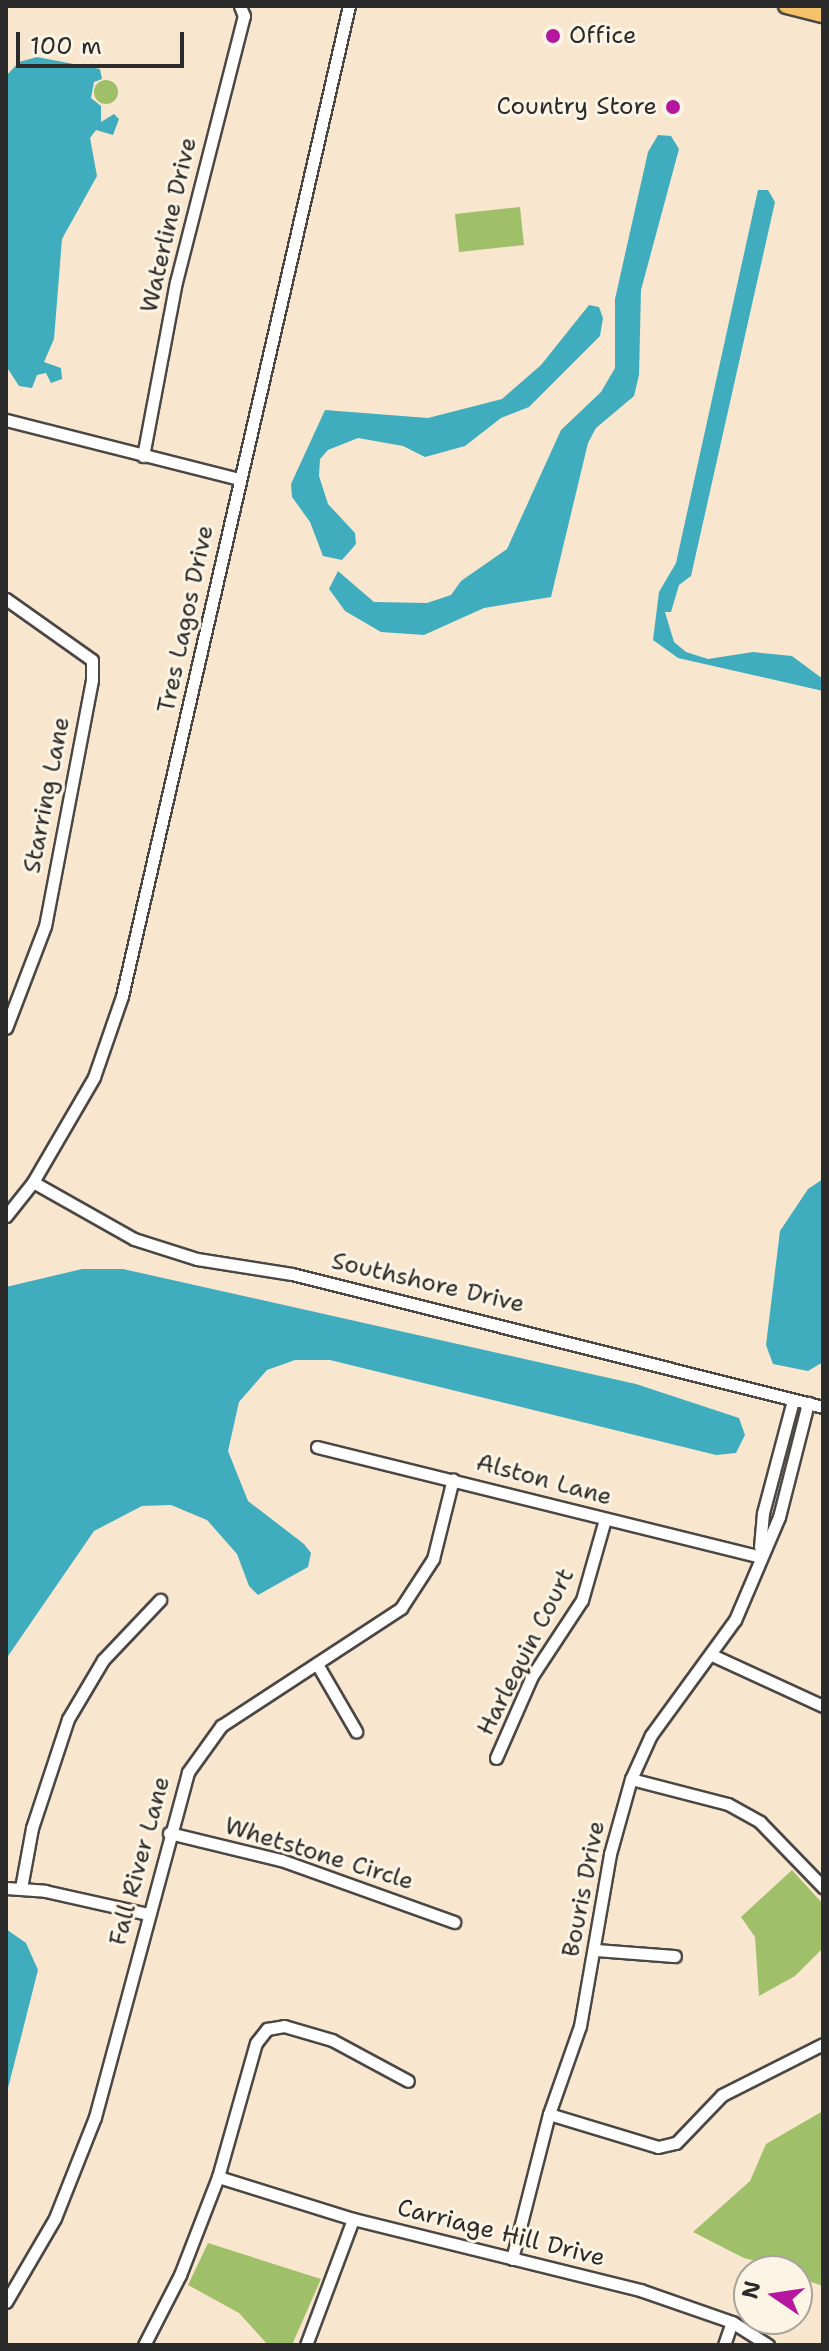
<!DOCTYPE html>
<style>
body{margin:0}
#map{position:relative;width:829px;height:2351px;overflow:hidden;background:#f8e6cf;font-family:"Shantell Sans",sans-serif}
div>[style]{position:absolute}
.green>*{inset:0;background:#9fc069}
.round{border-radius:50%}
.water>*{inset:0;background:#40adbe}
.roads{filter:drop-shadow(2px 0 #4a4744) drop-shadow(-2px 0 #4a4744) drop-shadow(0 2px #4a4744) drop-shadow(0 -2px #4a4744)}
.minor>*{height:11px;margin:-5.5px;padding:0 5.5px;transform-origin:5.5px;border-radius:5.5px;background:#fff}
.major>*{height:14px;margin:-7px;padding:0 7px;transform-origin:7px;border-radius:7px;background:#f5c16b}
.dots>*{width:22px;height:22px;translate:-50% -50%;box-sizing:border-box;border:4px solid #fcf5e5;border-radius:50%}
span{translate:-50% -50%;white-space:nowrap;text-align:center;line-height:1.15;-webkit-text-stroke:6px #fcf5e5;paint-order:stroke}
.poi-label{font-size:24px;color:#2b2b2b}
.left{translate:0 -50%;text-align:left}
.right{translate:-100% -50%;text-align:right}
.street-label{font-size:24px;color:#2b2b2b}
.frame{position:absolute;inset:0;border:8px solid #2b2b2b;pointer-events:none}
.north{position:absolute;left:733px;top:2255px;width:80px;height:80px;box-sizing:border-box;background:#fcf5e5;border:2px solid #a8a49b;border-radius:50%;rotate:283deg;font-size:22px;font-weight:700;line-height:32px;text-align:center;color:#2b2b2b}
.north::after{content:'';display:block;margin:auto;width:28px;height:36px;background:#b5179e;clip-path:polygon(50% 0,100% 100%,50% 72%,0 100%)}
.scale{position:absolute;left:16px;top:32px;width:168px;height:36px;box-sizing:border-box;border:4px solid #2b2b2b;border-top:0;padding-left:10px;font-size:24px;line-height:28px;white-space:nowrap;color:#2b2b2b;-webkit-text-stroke:6px #fcf5e5;paint-order:stroke}
</style>
<div id="map">
<div class="green">
<i class="round" style="left:94px;top:80px;width:24px;height:24px"></i>
<i style="clip-path:polygon(520px 207px,524px 245px,459px 252px,455px 214px)"></i>
<i style="clip-path:polygon(792px 1870px,823px 1904px,823px 1948px,795px 1976px,759px 1996px,755px 1937px,741px 1917px)"></i>
<i style="clip-path:polygon(823px 2111px,823px 2286px,797px 2277px,797px 2271px,744px 2258px,693px 2232px,750px 2181px,766px 2144px)"></i>
<i style="clip-path:polygon(208px 2243px,321px 2279px,292px 2345px,268px 2345px,239px 2313px,188px 2285px)"></i>
</div>
<div class="water">
<i style="clip-path:polygon(37px 57px,100px 69px,102px 79px,94px 82px,91px 98px,101px 106px,101px 122px,114px 114px,119px 119px,113px 135px,96px 130px,90px 138px,97px 176px,62px 239px,54px 339px,44px 362px,61px 368px,62px 379px,51px 383px,46px 373px,37px 375px,32px 388px,19px 386px,6px 366px,6px 76px,19px 62px)"></i>
<i style="clip-path:polygon(658px 135px,671px 136px,679px 149px,641px 290px,639px 375px,634px 396px,596px 428px,588px 443px,551px 597px,484px 608px,424px 635px,381px 632px,345px 611px,329px 589px,338px 571px,374px 602px,427px 603px,451px 595px,461px 581px,507px 549px,561px 430px,601px 392px,615px 368px,615px 299px,648px 152px)"></i>
<i style="clip-path:polygon(758px 190px,768px 190px,775px 202px,691px 576px,679px 585px,671px 612px,665px 612px,674px 642px,686px 652px,708px 659px,753px 652px,792px 656px,823px 679px,823px 691px,678px 658px,653px 640px,659px 592px,676px 563px)"></i>
<i style="clip-path:polygon(589px 305px,599px 307px,603px 318px,600px 336px,529px 407px,501px 418px,465px 446px,425px 457px,403px 446px,358px 438px,328px 450px,320px 459px,319px 476px,328px 504px,355px 533px,356px 544px,342px 560px,323px 556px,310px 522px,292px 497px,291px 484px,325px 410px,428px 418px,502px 399px,541px 365px)"></i>
<i style="clip-path:polygon(823px 1179px,823px 1362px,808px 1371px,773px 1364px,766px 1345px,780px 1231px,808px 1189px)"></i>
<i style="clip-path:polygon(82px 1269px,123px 1269px,636px 1384px,739px 1418px,745px 1435px,736px 1453px,716px 1455px,330px 1360px,295px 1360px,267px 1370px,239px 1402px,228px 1451px,248px 1501px,304px 1544px,311px 1553px,308px 1567px,258px 1595px,249px 1586px,237px 1554px,207px 1520px,171px 1505px,142px 1506px,94px 1531px,6px 1659px,6px 1287px)"></i>
<i style="clip-path:polygon(6px 1929px,26px 1943px,38px 1970px,6px 2096px)"></i>
</div>
<div class="roads">
<div class="minor">
<i style="left:6px;top:420px;width:240px;rotate:14.2deg"></i>
<i style="left:143px;top:456px;width:177px;rotate:-79.3deg"></i>
<i style="left:176px;top:282px;width:275px;rotate:-75.7deg"></i>
<i style="left:244px;top:16px;width:11px;rotate:-112deg"></i>
<i style="left:6px;top:599px;width:105px;rotate:35.3deg"></i>
<i style="left:92px;top:660px;width:20px;rotate:90deg"></i>
<i style="left:92px;top:680px;width:250px;rotate:100.8deg"></i>
<i style="left:45px;top:926px;width:109px;rotate:110.9deg"></i>
<i style="left:33px;top:1182px;width:116px;rotate:29.4deg"></i>
<i style="left:134px;top:1239px;width:66px;rotate:17.6deg"></i>
<i style="left:197px;top:1259px;width:96px;rotate:9deg"></i>
<i style="left:292px;top:1274px;width:547px;rotate:14.06deg"></i>
<i style="left:6px;top:1216px;width:43px;rotate:-51.5deg"></i>
<i style="left:33px;top:1182px;width:121px;rotate:-59.8deg"></i>
<i style="left:94px;top:1077px;width:86px;rotate:-70.9deg"></i>
<i style="left:122px;top:996px;width:1016px;rotate:-77.09deg"></i>
<i style="left:317px;top:1447px;width:455px;rotate:13.9deg"></i>
<i style="left:760px;top:1547px;width:34px;rotate:-85deg"></i>
<i style="left:763px;top:1513px;width:117px;rotate:-75.1deg"></i>
<i style="left:712px;top:1655px;width:122px;rotate:24.7deg"></i>
<i style="left:317px;top:1664px;width:78px;rotate:59.8deg"></i>
<i style="left:496px;top:1758px;width:90px;rotate:-66.3deg"></i>
<i style="left:532px;top:1676px;width:91px;rotate:-56.7deg"></i>
<i style="left:582px;top:1600px;width:84px;rotate:-74.1deg"></i>
<i style="left:631px;top:1779px;width:100px;rotate:14.5deg"></i>
<i style="left:728px;top:1804px;width:37px;rotate:29deg"></i>
<i style="left:760px;top:1822px;width:91px;rotate:45.9deg"></i>
<i style="left:169px;top:1833px;width:115px;rotate:13.6deg"></i>
<i style="left:281px;top:1860px;width:184px;rotate:19.7deg"></i>
<i style="left:6px;top:1888px;width:39px;rotate:4deg"></i>
<i style="left:45px;top:1891px;width:106px;rotate:12.6deg"></i>
<i style="left:21px;top:1888px;width:61px;rotate:-79.6deg"></i>
<i style="left:32px;top:1828px;width:115px;rotate:-71.7deg"></i>
<i style="left:68px;top:1719px;width:69px;rotate:-59.3deg"></i>
<i style="left:103px;top:1660px;width:83px;rotate:-46.5deg"></i>
<i style="left:595px;top:1950px;width:80px;rotate:4.3deg"></i>
<i style="left:549px;top:2114px;width:114px;rotate:16.8deg"></i>
<i style="left:658px;top:2147px;width:18px;rotate:-13deg"></i>
<i style="left:676px;top:2143px;width:66px;rotate:-46.2deg"></i>
<i style="left:722px;top:2095px;width:113px;rotate:-26.8deg"></i>
<i style="left:218px;top:2177px;width:141px;rotate:17.3deg"></i>
<i style="left:353px;top:2219px;width:296px;rotate:13.9deg"></i>
<i style="left:640px;top:2290px;width:97px;rotate:19.2deg"></i>
<i style="left:732px;top:2322px;width:43px;rotate:32.6deg"></i>
<i style="left:512px;top:2259px;width:150px;rotate:-75.7deg"></i>
<i style="left:549px;top:2114px;width:93px;rotate:-70.6deg"></i>
<i style="left:580px;top:2026px;width:175px;rotate:-80.1deg"></i>
<i style="left:610px;top:1854px;width:78px;rotate:-74.4deg"></i>
<i style="left:631px;top:1779px;width:48px;rotate:-65.6deg"></i>
<i style="left:651px;top:1735px;width:142px;rotate:-53.9deg"></i>
<i style="left:735px;top:1620px;width:112px;rotate:-66.9deg"></i>
<i style="left:779px;top:1517px;width:118px;rotate:-75.7deg"></i>
<i style="left:6px;top:2302px;width:97px;rotate:-59.7deg"></i>
<i style="left:55px;top:2218px;width:109px;rotate:-68.4deg"></i>
<i style="left:95px;top:2117px;width:357px;rotate:-74.9deg"></i>
<i style="left:188px;top:1772px;width:57px;rotate:-54.3deg"></i>
<i style="left:221px;top:1726px;width:215px;rotate:-33.2deg"></i>
<i style="left:401px;top:1608px;width:59px;rotate:-56.9deg"></i>
<i style="left:433px;top:1559px;width:82px;rotate:-76deg"></i>
<i style="left:144px;top:2345px;width:79px;rotate:-62.8deg"></i>
<i style="left:180px;top:2275px;width:105px;rotate:-68.8deg"></i>
<i style="left:218px;top:2177px;width:139px;rotate:-74.2deg"></i>
<i style="left:256px;top:2043px;width:18px;rotate:-52deg"></i>
<i style="left:267px;top:2029px;width:17px;rotate:-10deg"></i>
<i style="left:284px;top:2026px;width:50px;rotate:16.3deg"></i>
<i style="left:332px;top:2040px;width:86px;rotate:28.3deg"></i>
<i style="left:306px;top:2345px;width:134px;rotate:-69.5deg"></i>
<i style="left:724px;top:2345px;width:24px;rotate:-71deg"></i>
</div>
<div class="major">
<i style="left:786px;top:6px;width:38px;rotate:14deg"></i>
</div>
</div>
<div class="dots">
<i style="left:553px;top:36px;background:#b5179e"></i>
<i style="left:673px;top:107px;background:#b5179e"></i>
</div>
<div class="poi-label">
<span class="left" style="left:569px;top:36px">Office</span>
<span class="right" style="left:657px;top:107px">Country Store</span>
</div>
<div class="street-label">
<span style="left:169px;top:225px;rotate:-77deg">Waterline Drive</span>
<span style="left:186px;top:619px;rotate:-78deg">Tres Lagos Drive</span>
<span style="left:47px;top:795px;rotate:-79deg">Starring Lane</span>
<span style="left:428px;top:1283px;rotate:13deg">Southshore Drive</span>
<span style="left:544px;top:1480px;rotate:15deg">Alston Lane</span>
<span style="left:526px;top:1652px;rotate:-63deg">Harlequin Court</span>
<span style="left:319px;top:1854px;rotate:17deg">Whetstone Circle</span>
<span style="left:140px;top:1861px;rotate:-75deg">Fall River Lane</span>
<span style="left:584px;top:1889px;rotate:-79deg">Bouris Drive</span>
<span style="left:501px;top:2233px;rotate:14deg">Carriage Hill Drive</span>
</div>
<div class="frame"></div>
<div class="north">N</div>
<div class="scale">100 m</div>
</div>
